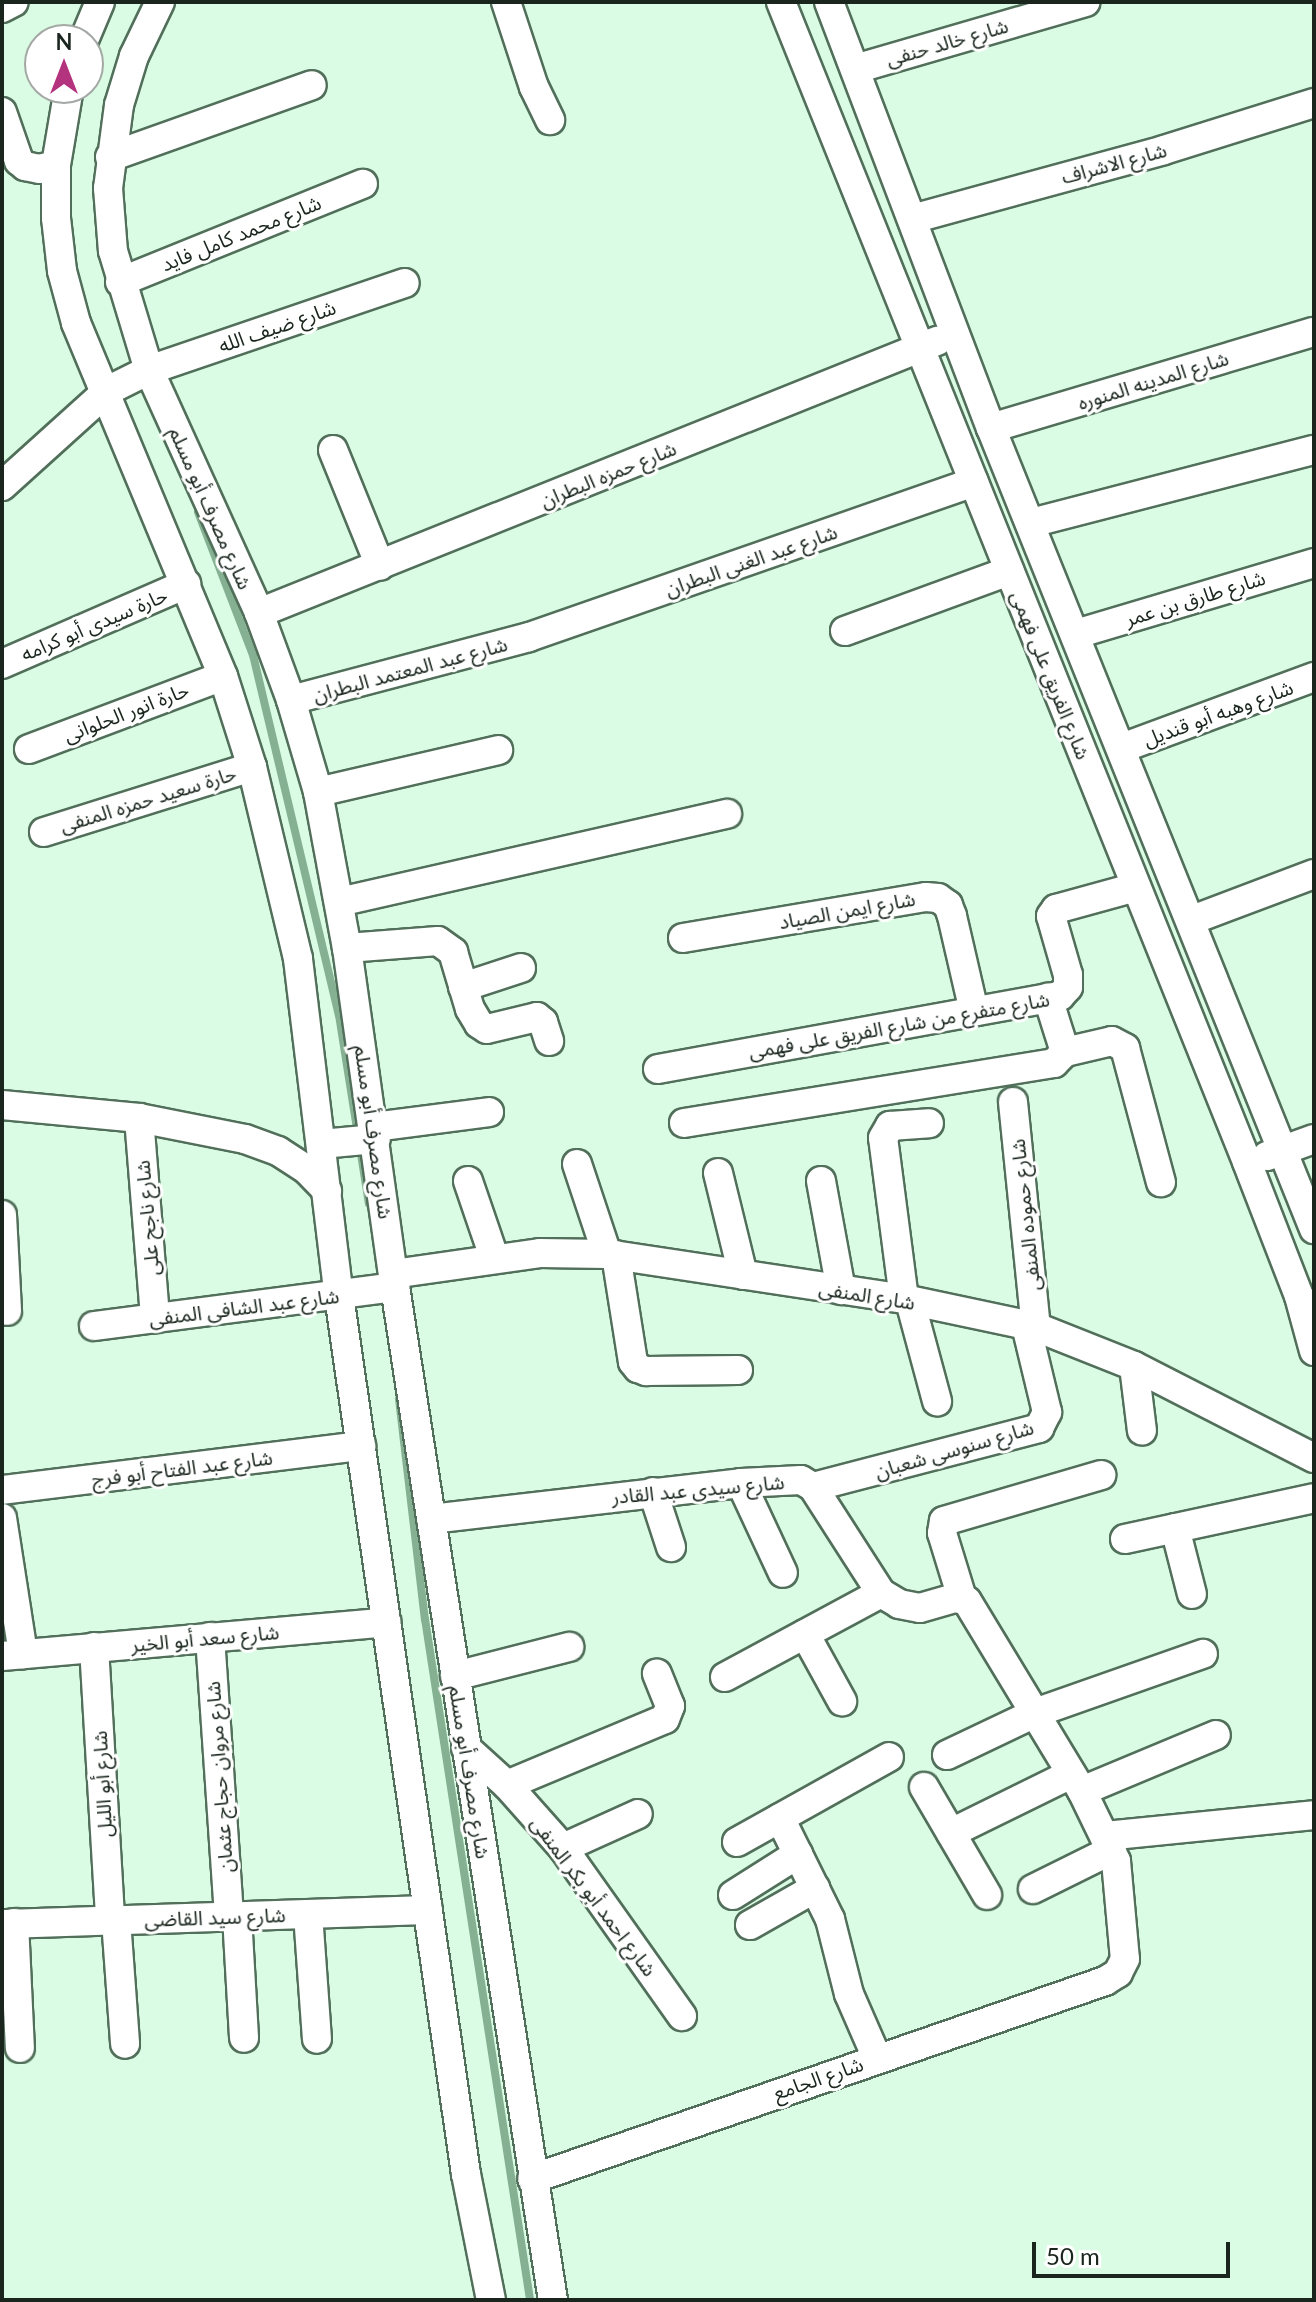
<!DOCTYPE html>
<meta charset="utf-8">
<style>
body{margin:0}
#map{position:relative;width:1316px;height:2302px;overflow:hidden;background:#dbfce4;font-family:Lato,"Noto Sans Arabic",sans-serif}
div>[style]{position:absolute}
.stream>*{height:8px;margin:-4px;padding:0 4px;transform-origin:4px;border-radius:4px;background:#85b192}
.roads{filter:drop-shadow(2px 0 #516f5a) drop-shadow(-2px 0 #516f5a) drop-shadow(0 2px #516f5a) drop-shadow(0 -2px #516f5a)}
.minor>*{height:28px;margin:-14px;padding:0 14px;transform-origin:14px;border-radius:14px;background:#fff}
span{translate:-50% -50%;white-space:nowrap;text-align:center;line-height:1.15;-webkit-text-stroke:6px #fff;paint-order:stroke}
.street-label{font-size:20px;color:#19251d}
.frame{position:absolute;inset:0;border:4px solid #19251d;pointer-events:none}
.north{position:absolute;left:24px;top:24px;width:80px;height:80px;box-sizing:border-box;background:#fff;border:2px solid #a3a8a5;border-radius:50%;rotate:0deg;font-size:22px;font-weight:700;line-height:32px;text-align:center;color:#19251d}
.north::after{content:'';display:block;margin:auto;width:28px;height:36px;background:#b4337e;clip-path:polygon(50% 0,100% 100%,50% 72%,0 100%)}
.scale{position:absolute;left:1032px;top:2242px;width:198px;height:36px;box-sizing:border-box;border:4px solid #19251d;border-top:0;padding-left:10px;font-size:24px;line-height:28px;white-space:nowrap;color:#19251d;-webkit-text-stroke:6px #fff;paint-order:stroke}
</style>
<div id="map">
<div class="stream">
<i style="left:198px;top:512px;width:153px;rotate:69deg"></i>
<i style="left:253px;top:655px;width:370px;rotate:76.6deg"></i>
<i style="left:339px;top:1015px;width:191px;rotate:81deg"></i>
<i style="left:399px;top:1399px;width:222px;rotate:83.3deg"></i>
<i style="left:425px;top:1619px;width:689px;rotate:81.23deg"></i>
</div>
<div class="roads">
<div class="minor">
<i style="left:160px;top:2px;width:60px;rotate:115.7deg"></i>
<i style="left:134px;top:56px;width:51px;rotate:107deg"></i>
<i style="left:119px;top:105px;width:84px;rotate:97.5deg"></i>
<i style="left:108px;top:188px;width:63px;rotate:85.5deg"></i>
<i style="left:113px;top:251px;width:124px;rotate:73.2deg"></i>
<i style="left:149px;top:370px;width:267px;rotate:65.6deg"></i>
<i style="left:259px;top:613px;width:93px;rotate:69.8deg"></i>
<i style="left:291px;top:700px;width:96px;rotate:73.6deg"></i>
<i style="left:318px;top:792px;width:159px;rotate:79.5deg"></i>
<i style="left:347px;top:948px;width:329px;rotate:82deg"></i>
<i style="left:393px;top:1274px;width:1038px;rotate:81.14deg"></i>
<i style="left:506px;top:2px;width:89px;rotate:71.8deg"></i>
<i style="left:534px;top:87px;width:37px;rotate:64deg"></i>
<i style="left:781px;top:2px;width:1250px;rotate:68.11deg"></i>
<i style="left:1247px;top:1162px;width:144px;rotate:68.8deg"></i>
<i style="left:1299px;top:1296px;width:57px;rotate:74.7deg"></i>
<i style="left:829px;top:2px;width:456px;rotate:69.2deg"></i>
<i style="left:991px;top:428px;width:864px;rotate:68.04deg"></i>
<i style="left:2px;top:8px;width:13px;rotate:-27deg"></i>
<i style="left:84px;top:40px;width:41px;rotate:-67.2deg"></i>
<i style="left:855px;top:69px;width:240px;rotate:-16.2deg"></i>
<i style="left:69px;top:88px;width:78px;rotate:99.6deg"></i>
<i style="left:56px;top:165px;width:53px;rotate:90deg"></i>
<i style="left:56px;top:218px;width:53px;rotate:83.5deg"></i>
<i style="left:62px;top:271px;width:54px;rotate:74.9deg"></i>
<i style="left:76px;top:323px;width:382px;rotate:67.4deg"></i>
<i style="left:223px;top:676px;width:96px;rotate:72.3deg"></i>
<i style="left:252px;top:767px;width:197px;rotate:76.5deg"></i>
<i style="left:298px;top:959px;width:339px;rotate:83.1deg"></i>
<i style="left:339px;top:1296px;width:887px;rotate:81.77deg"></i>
<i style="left:466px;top:2174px;width:128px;rotate:78.8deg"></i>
<i style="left:2px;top:112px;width:52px;rotate:70.9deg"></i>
<i style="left:19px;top:161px;width:8px;rotate:40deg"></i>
<i style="left:25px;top:166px;width:14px;rotate:12deg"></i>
<i style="left:39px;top:169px;width:17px;rotate:-13deg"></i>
<i style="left:110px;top:157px;width:214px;rotate:-19.6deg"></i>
<i style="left:912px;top:219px;width:261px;rotate:-15.3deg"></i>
<i style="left:1164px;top:150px;width:157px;rotate:-17.4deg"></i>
<i style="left:120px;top:282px;width:262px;rotate:-22deg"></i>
<i style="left:991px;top:428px;width:337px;rotate:-16.6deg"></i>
<i style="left:333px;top:450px;width:125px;rotate:67.9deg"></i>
<i style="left:2px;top:486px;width:142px;rotate:-42.1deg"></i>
<i style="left:107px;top:391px;width:47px;rotate:-26.6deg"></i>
<i style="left:149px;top:370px;width:270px;rotate:-18.8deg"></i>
<i style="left:1031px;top:523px;width:292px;rotate:-14.5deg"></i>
<i style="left:259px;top:613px;width:731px;rotate:-21.86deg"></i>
<i style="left:845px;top:631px;width:175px;rotate:-20.1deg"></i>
<i style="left:1076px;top:634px;width:248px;rotate:-16.6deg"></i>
<i style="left:2px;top:664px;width:201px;rotate:-23.5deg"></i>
<i style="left:291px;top:700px;width:246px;rotate:-14.8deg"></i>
<i style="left:529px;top:637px;width:471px;rotate:-19.2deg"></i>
<i style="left:1122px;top:748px;width:205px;rotate:-20.3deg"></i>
<i style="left:29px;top:749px;width:207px;rotate:-20.6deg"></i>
<i style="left:318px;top:792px;width:185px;rotate:-13.1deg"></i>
<i style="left:44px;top:832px;width:218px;rotate:-17.4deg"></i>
<i style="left:339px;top:902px;width:398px;rotate:-12.8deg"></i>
<i style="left:1192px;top:920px;width:130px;rotate:-20.7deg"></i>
<i style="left:683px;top:938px;width:246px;rotate:-9.6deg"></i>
<i style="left:926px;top:897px;width:12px;rotate:5deg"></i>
<i style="left:938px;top:898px;width:12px;rotate:35deg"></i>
<i style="left:948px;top:905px;width:12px;rotate:70deg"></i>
<i style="left:952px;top:916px;width:98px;rotate:77deg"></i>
<i style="left:347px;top:948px;width:91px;rotate:-4.4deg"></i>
<i style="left:438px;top:941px;width:19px;rotate:36deg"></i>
<i style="left:453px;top:952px;width:59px;rotate:73.4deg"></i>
<i style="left:470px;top:1009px;width:17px;rotate:59deg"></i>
<i style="left:479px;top:1024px;width:9px;rotate:32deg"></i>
<i style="left:487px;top:1029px;width:51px;rotate:-13.5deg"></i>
<i style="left:537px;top:1017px;width:8px;rotate:40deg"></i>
<i style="left:543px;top:1022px;width:20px;rotate:72deg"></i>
<i style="left:463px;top:987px;width:61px;rotate:-18.1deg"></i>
<i style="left:1065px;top:1052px;width:48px;rotate:-13.2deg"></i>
<i style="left:1112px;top:1041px;width:15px;rotate:28deg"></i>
<i style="left:1125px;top:1048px;width:139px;rotate:75deg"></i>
<i style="left:658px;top:1069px;width:409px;rotate:-10.3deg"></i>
<i style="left:1060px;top:996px;width:12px;rotate:-48deg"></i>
<i style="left:1068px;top:987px;width:12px;rotate:-90deg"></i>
<i style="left:1068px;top:975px;width:61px;rotate:-106.1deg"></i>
<i style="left:1051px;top:916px;width:9px;rotate:-54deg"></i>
<i style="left:1056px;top:909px;width:83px;rotate:-15.4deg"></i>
<i style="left:1013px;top:1102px;width:226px;rotate:84.2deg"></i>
<i style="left:2px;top:1105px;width:138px;rotate:5.4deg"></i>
<i style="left:139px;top:1118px;width:108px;rotate:11.2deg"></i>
<i style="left:245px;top:1139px;width:35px;rotate:20deg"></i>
<i style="left:278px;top:1151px;width:35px;rotate:33deg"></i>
<i style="left:307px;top:1170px;width:29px;rotate:46deg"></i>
<i style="left:139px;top:1118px;width:201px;rotate:85.4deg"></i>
<i style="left:684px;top:1123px;width:375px;rotate:-9.2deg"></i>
<i style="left:1054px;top:1063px;width:16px;rotate:-45deg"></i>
<i style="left:1065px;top:1052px;width:57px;rotate:-107.5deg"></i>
<i style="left:374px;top:1127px;width:116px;rotate:-7.4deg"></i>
<i style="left:321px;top:1144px;width:55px;rotate:-5.2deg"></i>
<i style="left:1267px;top:1156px;width:50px;rotate:-19.9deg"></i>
<i style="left:577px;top:1164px;width:95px;rotate:71.6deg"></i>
<i style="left:718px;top:1173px;width:105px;rotate:76.2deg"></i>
<i style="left:468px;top:1181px;width:80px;rotate:71.1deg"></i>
<i style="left:821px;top:1181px;width:111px;rotate:79.6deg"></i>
<i style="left:2px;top:1215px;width:96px;rotate:87deg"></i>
<i style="left:616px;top:1255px;width:108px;rotate:81deg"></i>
<i style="left:633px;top:1362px;width:8px;rotate:50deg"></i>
<i style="left:638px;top:1368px;width:9px;rotate:21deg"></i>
<i style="left:646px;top:1371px;width:92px;rotate:-0.6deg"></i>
<i style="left:393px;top:1274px;width:148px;rotate:-8.1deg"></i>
<i style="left:540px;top:1253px;width:67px;rotate:0.9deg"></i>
<i style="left:607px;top:1254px;width:300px;rotate:8.6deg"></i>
<i style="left:904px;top:1299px;width:135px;rotate:12deg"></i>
<i style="left:1036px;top:1327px;width:105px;rotate:21.7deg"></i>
<i style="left:1134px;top:1366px;width:202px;rotate:27.1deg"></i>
<i style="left:904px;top:1299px;width:162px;rotate:-97.4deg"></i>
<i style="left:883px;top:1138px;width:14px;rotate:-60deg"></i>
<i style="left:890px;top:1126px;width:39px;rotate:-4deg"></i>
<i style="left:910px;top:1301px;width:104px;rotate:74.9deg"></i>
<i style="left:94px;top:1326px;width:304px;rotate:-7.4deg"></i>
<i style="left:1134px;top:1366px;width:65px;rotate:83deg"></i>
<i style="left:741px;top:1483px;width:99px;rotate:65deg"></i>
<i style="left:813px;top:1487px;width:234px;rotate:-14.6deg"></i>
<i style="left:1039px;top:1428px;width:18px;rotate:-63deg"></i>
<i style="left:1047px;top:1412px;width:89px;rotate:-103.6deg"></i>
<i style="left:2px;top:1490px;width:362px;rotate:-7deg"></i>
<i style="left:653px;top:1492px;width:58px;rotate:71.9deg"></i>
<i style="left:2px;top:1518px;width:138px;rotate:81.2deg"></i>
<i style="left:431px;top:1519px;width:312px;rotate:-6.6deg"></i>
<i style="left:741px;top:1483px;width:60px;rotate:-2.9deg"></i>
<i style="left:801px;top:1480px;width:14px;rotate:30deg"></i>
<i style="left:813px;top:1487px;width:126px;rotate:57.3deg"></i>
<i style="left:881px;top:1593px;width:21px;rotate:31deg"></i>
<i style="left:899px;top:1604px;width:21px;rotate:11deg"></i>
<i style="left:920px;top:1608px;width:37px;rotate:-16deg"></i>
<i style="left:956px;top:1598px;width:11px;rotate:15deg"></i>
<i style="left:967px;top:1601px;width:222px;rotate:58.8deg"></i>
<i style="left:1082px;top:1791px;width:78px;rotate:64.1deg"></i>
<i style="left:1116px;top:1861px;width:98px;rotate:84.8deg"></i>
<i style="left:1125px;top:1959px;width:16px;rotate:117deg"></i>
<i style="left:1118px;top:1973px;width:15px;rotate:148deg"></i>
<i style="left:1105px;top:1981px;width:606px;rotate:160.94deg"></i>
<i style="left:1175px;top:1528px;width:68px;rotate:75.6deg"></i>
<i style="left:1125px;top:1539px;width:193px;rotate:-12.2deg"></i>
<i style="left:962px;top:1598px;width:68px;rotate:-107.1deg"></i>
<i style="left:942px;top:1533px;width:12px;rotate:-81deg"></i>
<i style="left:944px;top:1521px;width:164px;rotate:-16.3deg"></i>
<i style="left:805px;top:1634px;width:77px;rotate:61.1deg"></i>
<i style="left:210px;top:1637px;width:281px;rotate:86.1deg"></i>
<i style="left:94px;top:1647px;width:273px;rotate:86.6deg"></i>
<i style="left:2px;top:1656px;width:386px;rotate:-5deg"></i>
<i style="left:455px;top:1676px;width:118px;rotate:-14.3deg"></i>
<i style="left:725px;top:1677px;width:177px;rotate:-28.3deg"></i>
<i style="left:466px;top:1748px;width:55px;rotate:42.1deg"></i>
<i style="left:507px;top:1785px;width:84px;rotate:48.4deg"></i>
<i style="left:563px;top:1848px;width:206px;rotate:54.7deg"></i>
<i style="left:947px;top:1755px;width:98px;rotate:-25.5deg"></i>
<i style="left:1035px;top:1713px;width:178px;rotate:-19.4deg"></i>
<i style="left:507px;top:1785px;width:171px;rotate:-22.7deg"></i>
<i style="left:665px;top:1719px;width:14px;rotate:-69deg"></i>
<i style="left:670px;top:1706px;width:35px;rotate:-112deg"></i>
<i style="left:924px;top:1787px;width:125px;rotate:59.7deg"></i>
<i style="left:1082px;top:1791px;width:145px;rotate:-22.7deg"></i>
<i style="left:780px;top:1818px;width:113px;rotate:63.7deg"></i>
<i style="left:830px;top:1919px;width:77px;rotate:75.8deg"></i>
<i style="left:849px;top:1994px;width:70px;rotate:66.4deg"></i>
<i style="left:951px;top:1833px;width:134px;rotate:-26.2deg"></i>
<i style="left:1105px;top:1836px;width:210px;rotate:-5.7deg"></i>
<i style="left:737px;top:1842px;width:174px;rotate:-29.2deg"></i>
<i style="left:563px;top:1848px;width:82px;rotate:-24.4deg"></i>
<i style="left:1033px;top:1889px;width:88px;rotate:-26.3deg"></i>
<i style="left:733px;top:1895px;width:77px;rotate:-32.2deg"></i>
<i style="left:308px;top:1914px;width:125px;rotate:85.9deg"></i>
<i style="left:237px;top:1916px;width:122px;rotate:86.7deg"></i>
<i style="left:116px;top:1920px;width:124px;rotate:85.8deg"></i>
<i style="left:14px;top:1923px;width:125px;rotate:87.3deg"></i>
<i style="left:2px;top:1924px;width:426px;rotate:-1.9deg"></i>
<i style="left:750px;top:1925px;width:75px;rotate:-29.6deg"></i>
</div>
</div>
<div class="street-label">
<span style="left:947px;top:42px;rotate:-16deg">شارع خالد حنفى</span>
<span style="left:1114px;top:163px;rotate:-15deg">شارع الاشراف</span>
<span style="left:241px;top:233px;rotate:-22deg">شارع محمد كامل فايد</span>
<span style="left:277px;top:326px;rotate:-19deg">شارع ضيف الله</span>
<span style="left:1153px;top:380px;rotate:-17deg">شارع المدينه المنوره</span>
<span style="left:608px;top:474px;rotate:-22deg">شارع حمزه البطران</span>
<span style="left:211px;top:508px;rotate:66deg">شارع مصرف أبو مسلم</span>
<span style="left:751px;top:560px;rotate:-19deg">شارع عبد الغنى البطران</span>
<span style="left:1195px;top:598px;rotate:-17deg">شارع طارق بن عمر</span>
<span style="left:94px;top:624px;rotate:-23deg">حارة سيدى أبو كرامه</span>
<span style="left:410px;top:669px;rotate:-15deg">شارع عبد المعتمد البطران</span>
<span style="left:1051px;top:675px;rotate:68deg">شارع الفريق على فهمى</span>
<span style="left:126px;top:712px;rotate:-21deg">حارة انور الحلوانى</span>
<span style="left:1218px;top:713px;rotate:-20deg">شارع وهبه أبو قنديل</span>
<span style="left:148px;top:799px;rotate:-17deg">حارة سعيد حمزه المنفى</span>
<span style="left:847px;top:910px;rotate:-10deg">شارع ايمن الصياد</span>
<span style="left:899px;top:1025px;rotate:-10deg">شارع متفرع من شارع الفريق على فهمى</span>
<span style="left:374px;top:1132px;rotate:82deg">شارع مصرف أبو مسلم</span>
<span style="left:1025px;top:1215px;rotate:-96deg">شارع حموده المنفى</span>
<span style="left:147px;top:1218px;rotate:-95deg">شارع ناجح على</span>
<span style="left:867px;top:1295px;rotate:9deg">شارع المنفى</span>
<span style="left:244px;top:1307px;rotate:-7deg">شارع عبد الشافى المنفى</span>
<span style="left:954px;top:1449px;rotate:-16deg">شارع سنوسى شعبان</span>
<span style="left:182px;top:1468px;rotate:-7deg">شارع عبد الفتاح أبو فرج</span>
<span style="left:698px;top:1489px;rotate:-5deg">شارع سيدى عبد القادر</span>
<span style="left:205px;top:1638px;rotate:-5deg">شارع سعد أبو الخير</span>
<span style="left:470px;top:1772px;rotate:81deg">شارع مصرف أبو مسلم</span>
<span style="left:219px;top:1777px;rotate:-94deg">شارع مروان حجاج عثمان</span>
<span style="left:102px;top:1784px;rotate:-93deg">شارع أبو الليل</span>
<span style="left:594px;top:1896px;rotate:53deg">شارع احمد أبو بكر المنفى</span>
<span style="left:215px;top:1917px;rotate:-2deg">شارع سيد القاضى</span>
<span style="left:818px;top:2078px;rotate:-19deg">شارع الجامع</span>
</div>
<div class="frame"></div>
<div class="north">N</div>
<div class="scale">50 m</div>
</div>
